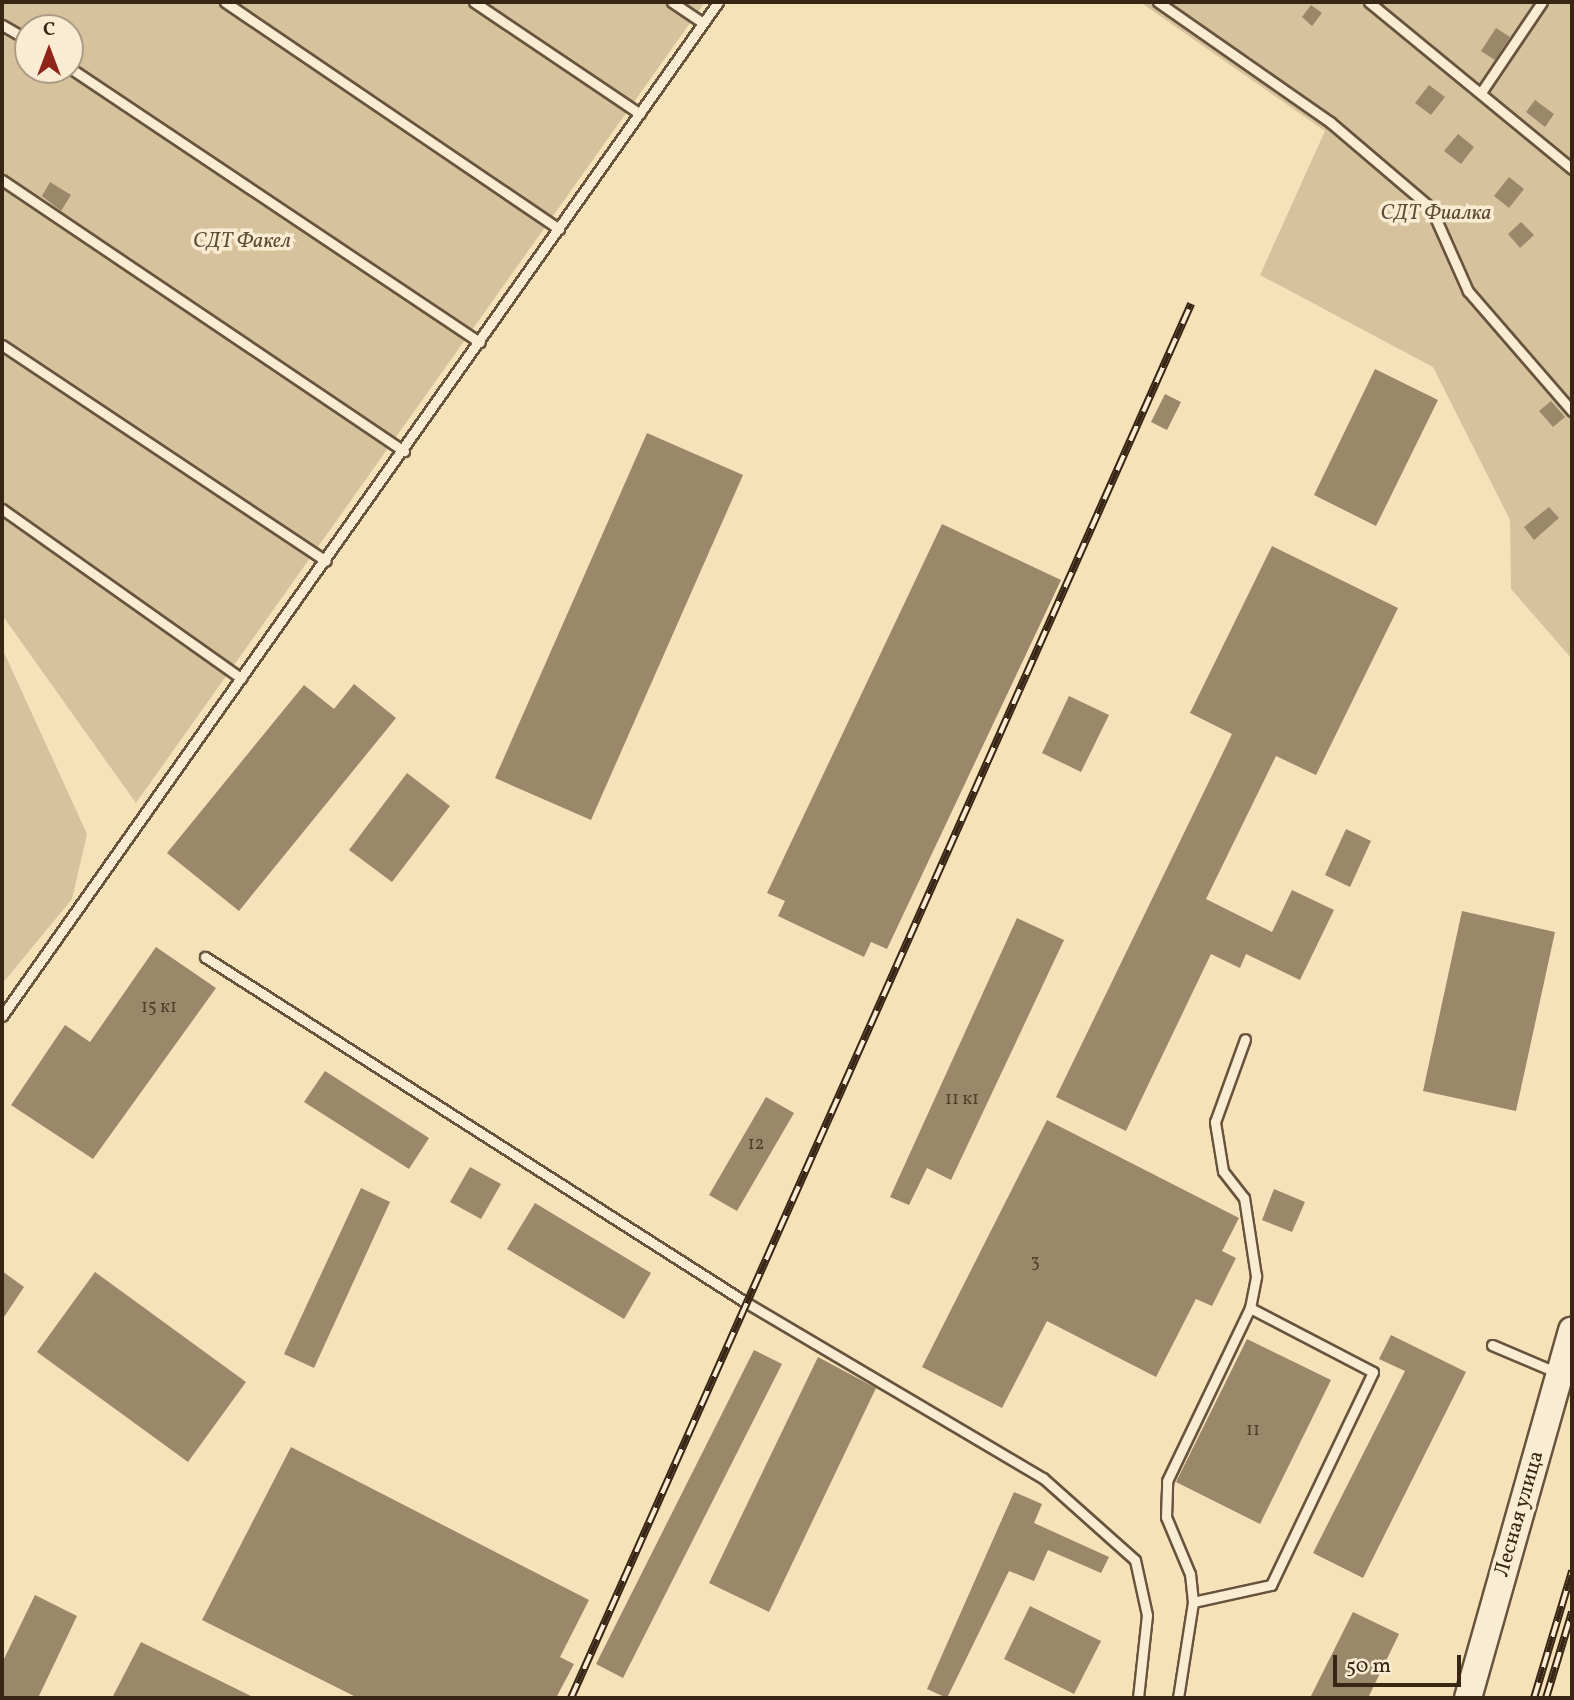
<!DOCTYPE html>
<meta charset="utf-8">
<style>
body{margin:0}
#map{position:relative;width:1574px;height:1700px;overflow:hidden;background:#f6e2b9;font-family:Vollkorn,serif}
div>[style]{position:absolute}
.green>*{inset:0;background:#d6c29d}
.building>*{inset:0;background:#9b876a}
.roads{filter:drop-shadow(2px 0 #68543d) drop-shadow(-2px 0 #68543d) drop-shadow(0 2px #68543d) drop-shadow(0 -2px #68543d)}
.lane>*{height:9px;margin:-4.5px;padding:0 4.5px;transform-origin:4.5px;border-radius:4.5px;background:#f9ecd2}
.secondary>*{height:26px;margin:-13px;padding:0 13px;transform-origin:13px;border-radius:13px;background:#f9ecd2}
.rail>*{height:8px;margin-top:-4px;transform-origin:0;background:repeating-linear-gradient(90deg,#f9ecd2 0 16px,#392514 0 32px);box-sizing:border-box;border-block:2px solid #392514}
span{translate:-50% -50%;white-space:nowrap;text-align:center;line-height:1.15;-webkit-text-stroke:7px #f9ecd2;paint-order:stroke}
.number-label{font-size:18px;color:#523e2a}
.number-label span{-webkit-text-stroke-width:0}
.park-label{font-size:21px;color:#604c36;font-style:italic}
.street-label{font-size:21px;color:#392514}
.frame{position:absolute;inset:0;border:4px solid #392514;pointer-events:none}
.north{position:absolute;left:14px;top:14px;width:70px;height:70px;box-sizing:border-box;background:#f9ecd2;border:2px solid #ac9c86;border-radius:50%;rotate:0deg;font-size:19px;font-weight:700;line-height:28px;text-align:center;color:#392514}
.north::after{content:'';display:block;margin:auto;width:24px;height:32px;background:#8f2418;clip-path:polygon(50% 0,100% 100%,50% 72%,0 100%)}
.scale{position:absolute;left:1333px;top:1655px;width:128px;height:32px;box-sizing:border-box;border:4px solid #392514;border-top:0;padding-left:9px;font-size:21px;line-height:24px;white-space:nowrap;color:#392514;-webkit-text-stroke:5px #f9ecd2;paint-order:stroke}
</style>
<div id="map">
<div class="green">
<i style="clip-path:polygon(evenodd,2px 2px,705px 2px,136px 803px,2px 615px,2px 2px,28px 28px,70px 28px,70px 70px,28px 70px,28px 28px)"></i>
<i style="clip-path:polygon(1140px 2px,1572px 2px,1572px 659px,1511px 589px,1510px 520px,1433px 367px,1260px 275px,1325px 131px)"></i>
<i style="clip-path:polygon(2px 648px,87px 834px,72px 899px,2px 984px)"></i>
</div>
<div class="building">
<i style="clip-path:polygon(1311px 5px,1322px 13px,1312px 26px,1302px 17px)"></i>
<i style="clip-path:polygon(1496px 28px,1510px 37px,1495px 60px,1481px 51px)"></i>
<i style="clip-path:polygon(1429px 85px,1445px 97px,1431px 115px,1415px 103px)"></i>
<i style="clip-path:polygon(1535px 100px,1554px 114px,1545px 127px,1526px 112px)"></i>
<i style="clip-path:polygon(1458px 134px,1474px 147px,1461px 164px,1444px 151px)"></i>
<i style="clip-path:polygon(1509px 177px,1524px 189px,1509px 208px,1494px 196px)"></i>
<i style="clip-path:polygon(50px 182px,71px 195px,61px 211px,42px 196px)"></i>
<i style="clip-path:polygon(1521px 222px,1534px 235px,1520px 248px,1508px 234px)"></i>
<i style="clip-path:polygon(1375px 369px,1438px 400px,1376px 526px,1314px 495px)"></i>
<i style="clip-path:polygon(1165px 394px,1181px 402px,1167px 430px,1151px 422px)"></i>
<i style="clip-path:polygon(1551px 401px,1565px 417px,1553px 427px,1539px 411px)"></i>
<i style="clip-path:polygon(647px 433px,743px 475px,591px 820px,495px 778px)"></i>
<i style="clip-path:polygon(1549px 507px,1559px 518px,1534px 540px,1524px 527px)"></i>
<i style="clip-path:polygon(942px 524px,1061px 580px,887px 949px,871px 942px,864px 957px,778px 916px,785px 901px,767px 893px)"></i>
<i style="clip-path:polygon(1272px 546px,1398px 608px,1316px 775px,1276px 756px,1206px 899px,1272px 932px,1292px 890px,1334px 910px,1300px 980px,1246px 954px,1240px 968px,1211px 954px,1126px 1131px,1056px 1097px,1232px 734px,1190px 713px)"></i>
<i style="clip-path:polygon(354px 684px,396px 718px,239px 911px,167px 853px,304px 685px,334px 709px)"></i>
<i style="clip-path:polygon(1069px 696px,1109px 715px,1081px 772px,1042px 753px)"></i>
<i style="clip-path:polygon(407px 773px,450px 806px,392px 882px,349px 850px)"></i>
<i style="clip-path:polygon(1346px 829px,1371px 841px,1350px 887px,1325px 875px)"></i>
<i style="clip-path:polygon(1462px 911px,1555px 932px,1516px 1111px,1423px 1091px)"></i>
<i style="clip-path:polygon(1017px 918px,1064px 940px,951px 1180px,927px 1168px,909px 1205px,890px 1197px)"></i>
<i style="clip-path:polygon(156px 947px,216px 988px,93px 1159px,11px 1105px,65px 1025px,90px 1042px)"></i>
<i style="clip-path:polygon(325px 1071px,429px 1138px,409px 1169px,304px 1102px)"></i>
<i style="clip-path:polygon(766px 1097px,794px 1113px,737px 1211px,709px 1195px)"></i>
<i style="clip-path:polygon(1047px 1120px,1239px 1218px,1222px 1251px,1236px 1258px,1212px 1306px,1196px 1299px,1156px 1377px,1047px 1321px,1002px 1408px,922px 1367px)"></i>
<i style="clip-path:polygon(470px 1167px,501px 1184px,481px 1219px,450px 1202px)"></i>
<i style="clip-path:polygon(361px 1188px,390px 1202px,314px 1368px,284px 1354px)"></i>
<i style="clip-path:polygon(1274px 1189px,1305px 1202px,1292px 1232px,1262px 1220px)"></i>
<i style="clip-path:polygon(535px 1203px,651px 1273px,624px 1319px,507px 1249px)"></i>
<i style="clip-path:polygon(2px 1271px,24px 1287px,2px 1320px)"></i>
<i style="clip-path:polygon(95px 1272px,246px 1382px,188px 1462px,37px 1352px)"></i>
<i style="clip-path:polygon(1391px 1335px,1466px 1372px,1363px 1578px,1313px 1553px,1405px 1371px,1379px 1359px)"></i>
<i style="clip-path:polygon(1247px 1339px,1331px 1380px,1260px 1524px,1176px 1482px)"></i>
<i style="clip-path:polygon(754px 1350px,782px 1364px,623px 1678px,596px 1664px)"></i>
<i style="clip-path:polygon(818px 1357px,876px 1388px,769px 1612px,709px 1583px)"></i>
<i style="clip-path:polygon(291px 1447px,589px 1600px,560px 1657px,574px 1664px,556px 1698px,358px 1698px,202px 1620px)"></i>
<i style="clip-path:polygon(1014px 1492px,1042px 1504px,1034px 1523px,1109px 1557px,1101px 1573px,1048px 1550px,1034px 1581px,1009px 1571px,947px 1698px,927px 1689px)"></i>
<i style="clip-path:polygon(35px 1595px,77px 1616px,38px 1698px,2px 1698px,2px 1663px)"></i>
<i style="clip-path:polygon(1030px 1606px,1101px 1641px,1074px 1694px,1004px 1659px)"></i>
<i style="clip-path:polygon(1353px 1612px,1399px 1634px,1368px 1698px,1310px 1698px)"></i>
<i style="clip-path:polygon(141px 1642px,255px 1698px,112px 1698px)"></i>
</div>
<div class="roads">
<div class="lane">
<i style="left:225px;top:2px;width:404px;rotate:34.2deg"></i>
<i style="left:474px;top:2px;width:200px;rotate:34deg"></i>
<i style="left:672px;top:2px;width:37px;rotate:34deg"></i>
<i style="left:1158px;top:2px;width:210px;rotate:34.9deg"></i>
<i style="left:1330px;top:122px;width:133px;rotate:40.4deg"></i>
<i style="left:1431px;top:208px;width:91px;rotate:66deg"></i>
<i style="left:1468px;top:291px;width:159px;rotate:49.1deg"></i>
<i style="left:1369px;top:2px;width:263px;rotate:39.4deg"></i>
<i style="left:2px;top:25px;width:30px;rotate:30deg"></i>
<i style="left:70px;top:68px;width:493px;rotate:33.8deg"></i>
<i style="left:1482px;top:91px;width:107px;rotate:-56deg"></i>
<i style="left:2px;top:180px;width:485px;rotate:34deg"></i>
<i style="left:2px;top:345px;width:389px;rotate:33.7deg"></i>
<i style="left:2px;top:509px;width:293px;rotate:35.3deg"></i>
<i style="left:205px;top:957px;width:641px;rotate:32.57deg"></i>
<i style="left:745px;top:1302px;width:346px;rotate:30.6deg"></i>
<i style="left:1043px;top:1478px;width:123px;rotate:41.7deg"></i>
<i style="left:1135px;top:1560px;width:56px;rotate:77.7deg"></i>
<i style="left:1147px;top:1615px;width:83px;rotate:96.2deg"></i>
<i style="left:2px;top:1016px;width:1241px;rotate:-54.77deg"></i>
<i style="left:1492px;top:1345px;width:72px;rotate:23deg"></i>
<i style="left:1193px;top:1602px;width:80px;rotate:-12.3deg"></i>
<i style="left:1271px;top:1585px;width:236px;rotate:-64.4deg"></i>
<i style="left:1373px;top:1372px;width:139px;rotate:-152.5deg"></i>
<i style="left:1178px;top:1698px;width:97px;rotate:-81.1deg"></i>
<i style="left:1193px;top:1602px;width:28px;rotate:-96deg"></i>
<i style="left:1190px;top:1574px;width:62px;rotate:-112.8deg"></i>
<i style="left:1166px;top:1517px;width:36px;rotate:-88deg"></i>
<i style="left:1167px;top:1481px;width:192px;rotate:-64.4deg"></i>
<i style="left:1250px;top:1308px;width:33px;rotate:-79deg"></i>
<i style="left:1256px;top:1276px;width:79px;rotate:-98.7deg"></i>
<i style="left:1244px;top:1198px;width:34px;rotate:-128deg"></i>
<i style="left:1223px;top:1171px;width:50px;rotate:-99.3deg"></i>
<i style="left:1215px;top:1122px;width:88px;rotate:-70.1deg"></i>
</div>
<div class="secondary">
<i style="left:1468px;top:1698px;width:382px;rotate:-74.2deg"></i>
</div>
</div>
<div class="rail">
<i style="left:571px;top:1698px;width:1526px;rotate:-66.02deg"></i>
<i style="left:1534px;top:1698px;width:133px;rotate:-73.3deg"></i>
<i style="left:1546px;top:1698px;width:90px;rotate:-73.2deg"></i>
</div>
<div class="number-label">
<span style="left:159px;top:1008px">15 к1</span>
<span style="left:962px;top:1100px">11 к1</span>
<span style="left:756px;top:1145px">12</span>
<span style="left:1035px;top:1263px">3</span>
<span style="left:1253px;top:1431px">11</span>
</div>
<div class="park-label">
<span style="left:1436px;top:214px">СДТ Фиалка</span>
<span style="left:242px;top:242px">СДТ Факел</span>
</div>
<div class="street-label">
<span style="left:1520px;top:1514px;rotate:-74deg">Лесная улица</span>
</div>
<div class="frame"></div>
<div class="north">С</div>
<div class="scale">50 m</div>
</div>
